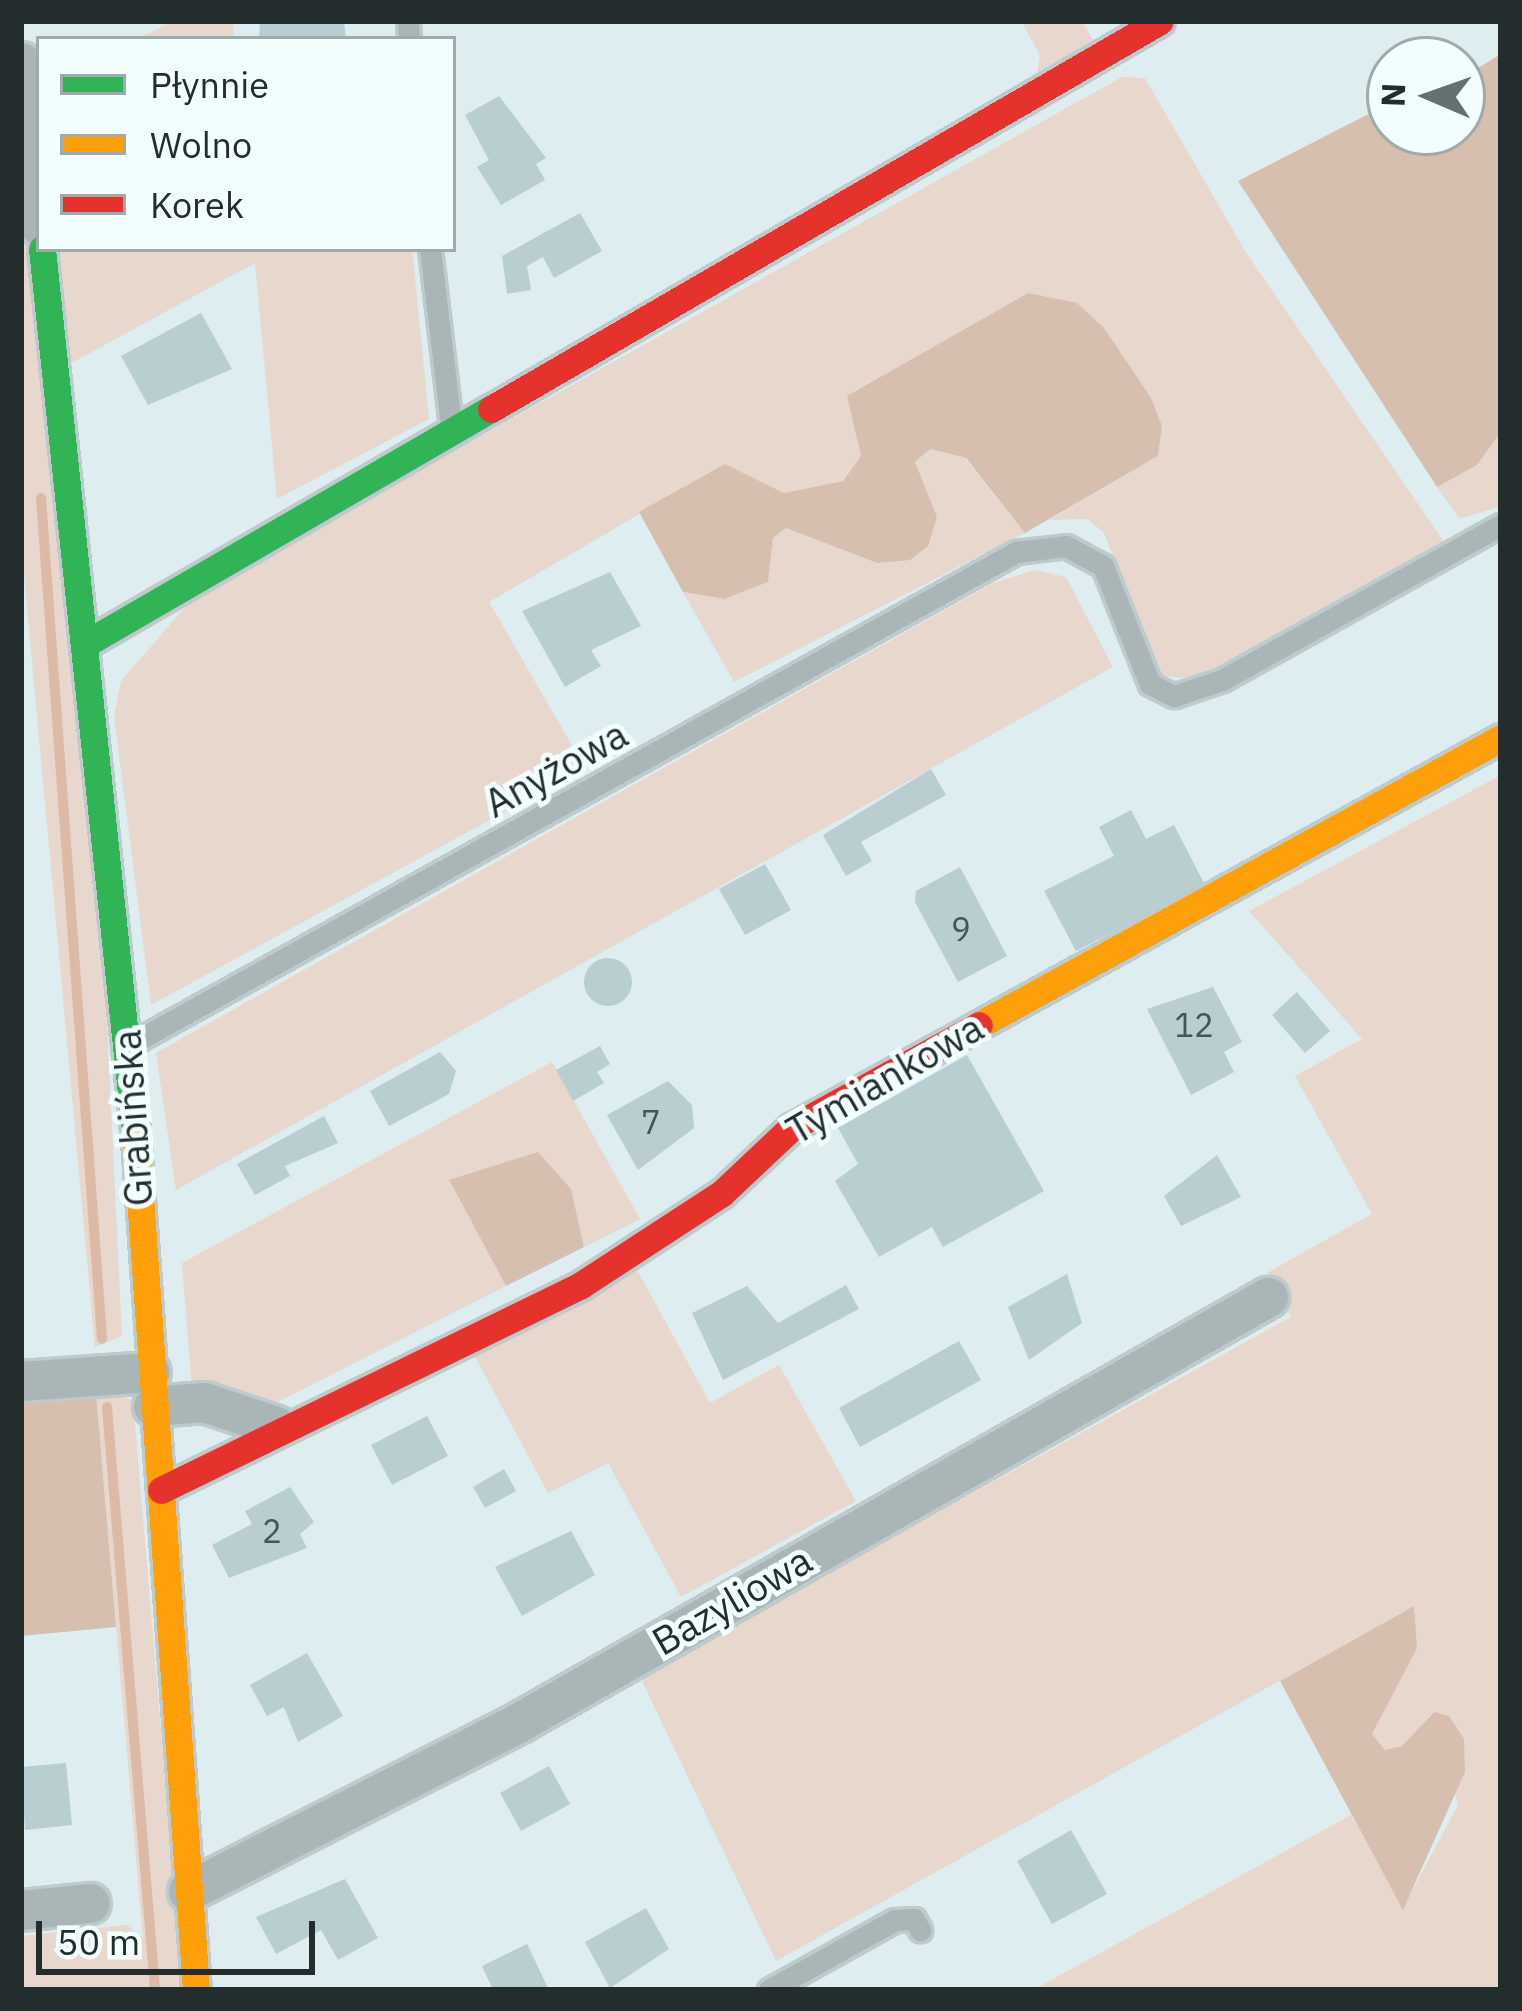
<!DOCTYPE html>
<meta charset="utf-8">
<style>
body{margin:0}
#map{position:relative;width:1522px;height:2011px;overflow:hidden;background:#deedef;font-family:"IBM Plex Sans",sans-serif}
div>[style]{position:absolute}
.green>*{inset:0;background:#e7d7cc}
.forest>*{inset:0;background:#d7bfaf}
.stream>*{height:10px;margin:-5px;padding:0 5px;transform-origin:5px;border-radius:5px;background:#ddbaa5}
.building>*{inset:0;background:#b8ced0}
.round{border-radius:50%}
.roads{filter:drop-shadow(3px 0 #becacb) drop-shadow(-3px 0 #becacb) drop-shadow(0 3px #becacb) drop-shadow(0 -3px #becacb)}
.lane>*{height:21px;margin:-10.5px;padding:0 10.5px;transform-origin:10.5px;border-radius:10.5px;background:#a9b5b6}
.street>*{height:39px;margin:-19.5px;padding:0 19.5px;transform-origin:19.5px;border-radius:19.5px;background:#a9b5b6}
.fast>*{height:27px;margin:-13.5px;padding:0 13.5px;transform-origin:13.5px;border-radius:13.5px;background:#30b455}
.slow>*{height:27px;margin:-13.5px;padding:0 13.5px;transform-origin:13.5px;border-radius:13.5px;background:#ff9f0a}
.jam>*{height:27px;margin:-13.5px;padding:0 13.5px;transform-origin:13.5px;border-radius:13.5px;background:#e5322d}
span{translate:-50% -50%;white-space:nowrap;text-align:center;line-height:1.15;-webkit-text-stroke:10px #f2fdfe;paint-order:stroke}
.number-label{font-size:33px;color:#485556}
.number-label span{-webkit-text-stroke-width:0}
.street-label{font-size:39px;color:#232d2e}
.frame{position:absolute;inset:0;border:24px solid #232d2e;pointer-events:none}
.legend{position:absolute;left:36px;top:36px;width:420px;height:216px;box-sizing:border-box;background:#f2fdfe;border:3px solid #9faaab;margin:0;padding:15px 21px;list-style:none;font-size:36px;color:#232d2e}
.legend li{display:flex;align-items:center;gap:24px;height:60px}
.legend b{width:60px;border:3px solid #9faaab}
.north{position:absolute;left:1366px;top:36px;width:120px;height:120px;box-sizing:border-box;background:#f2fdfe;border:3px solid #9faaab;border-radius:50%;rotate:272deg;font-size:33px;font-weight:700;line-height:48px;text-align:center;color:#232d2e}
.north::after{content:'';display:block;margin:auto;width:42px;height:54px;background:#647072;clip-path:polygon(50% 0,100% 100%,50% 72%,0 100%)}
.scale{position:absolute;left:36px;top:1921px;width:279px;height:54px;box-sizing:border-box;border:6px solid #232d2e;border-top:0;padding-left:15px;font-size:36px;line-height:42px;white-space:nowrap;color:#232d2e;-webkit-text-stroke:9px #f2fdfe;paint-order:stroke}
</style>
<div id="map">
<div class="green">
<i style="clip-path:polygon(173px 21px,233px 21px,234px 39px,138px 39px)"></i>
<i style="clip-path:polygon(1021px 21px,1082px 21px,1095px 43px,1037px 74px,1040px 55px)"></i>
<i style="clip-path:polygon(1122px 77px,1145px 78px,1245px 251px,1444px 542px,1200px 681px,1161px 675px,1104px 533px,1088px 519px,1049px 520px,1158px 456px,1162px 426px,1104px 328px,1028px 293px,848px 396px,861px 457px,843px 481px,784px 493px,725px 464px,489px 602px,585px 768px,151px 1005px,114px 716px,121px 681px,195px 596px)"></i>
<i style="clip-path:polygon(21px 130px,107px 1025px,122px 1336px,95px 1347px,21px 542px)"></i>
<i style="clip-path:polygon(57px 249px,412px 249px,429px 419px,277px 499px,255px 263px,68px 365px)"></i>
<i style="clip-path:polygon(1501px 432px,1501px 506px,1460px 519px,1437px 487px,1477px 465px)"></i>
<i style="clip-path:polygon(930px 449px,965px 458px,1025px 533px,734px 682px,683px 592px,724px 599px,767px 582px,773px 538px,786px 528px,877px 563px,937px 518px,915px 462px)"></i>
<i style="clip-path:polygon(1035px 570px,1066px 577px,1113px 667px,176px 1190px,156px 1053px,993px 583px)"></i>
<i style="clip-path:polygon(1501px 775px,1501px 1990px,1033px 1990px,1351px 1815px,1403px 1908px,1458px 1805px,1433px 1712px,1403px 1746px,1385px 1750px,1372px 1734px,1414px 1606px,776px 1961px,640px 1677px,1291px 1317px,1267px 1273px,1372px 1214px,1295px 1076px,1362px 1039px,1249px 911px)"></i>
<i style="clip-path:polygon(552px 1062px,640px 1219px,584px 1247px,571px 1189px,449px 1181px,506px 1286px,276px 1403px,192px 1389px,182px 1263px)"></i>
<i style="clip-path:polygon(637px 1270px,710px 1403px,779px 1365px,856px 1501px,681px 1597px,608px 1463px,548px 1493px,473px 1353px)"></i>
<i style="clip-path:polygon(115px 1392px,133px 1401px,183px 1990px,21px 1990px,21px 1936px,127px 1925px,143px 1938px,96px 1393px)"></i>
</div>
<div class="forest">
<i style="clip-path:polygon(1501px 54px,1501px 432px,1477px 465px,1437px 487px,1238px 181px,1390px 103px,1390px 132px,1462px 132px,1462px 78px)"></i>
<i style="clip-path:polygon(1028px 293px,1077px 303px,1104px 328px,1151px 398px,1162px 426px,1158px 456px,1025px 533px,966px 458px,930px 449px,915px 462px,937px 517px,928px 546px,910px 560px,877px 563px,786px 528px,773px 538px,768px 582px,724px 599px,683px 592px,639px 512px,725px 464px,784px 493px,843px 481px,861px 456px,847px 396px)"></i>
<i style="clip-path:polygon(538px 1152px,571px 1189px,584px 1247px,506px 1286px,449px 1180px)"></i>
<i style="clip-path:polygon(96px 1393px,116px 1627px,21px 1636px,21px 1402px)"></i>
<i style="clip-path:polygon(1414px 1606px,1417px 1648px,1372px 1734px,1385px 1750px,1402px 1746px,1434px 1712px,1449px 1716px,1464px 1739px,1465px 1772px,1403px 1910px,1280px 1681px)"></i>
</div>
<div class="stream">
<i style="left:41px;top:498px;width:843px;rotate:85.85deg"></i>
<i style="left:107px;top:1407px;width:585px;rotate:85.29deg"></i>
</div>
<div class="building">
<i style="clip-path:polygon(260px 21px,344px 21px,346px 39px,259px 39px)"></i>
<i style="clip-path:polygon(499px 96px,546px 158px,536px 164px,545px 180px,501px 205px,477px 167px,489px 160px,465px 115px)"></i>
<i style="clip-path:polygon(580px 213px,602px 251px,554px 278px,543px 257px,527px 266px,531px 290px,507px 294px,502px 256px)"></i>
<i style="clip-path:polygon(201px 313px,232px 369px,148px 405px,121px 356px)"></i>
<i style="clip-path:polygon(610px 572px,641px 626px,591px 650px,601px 666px,565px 687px,522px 611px)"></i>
<i style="clip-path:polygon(931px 769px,946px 795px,861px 842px,872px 861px,846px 876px,823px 835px)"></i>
<i style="clip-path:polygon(1131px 810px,1146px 839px,1174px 825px,1205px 885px,1076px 951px,1044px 891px,1114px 856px,1099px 827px)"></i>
<i style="clip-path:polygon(765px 864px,791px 910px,745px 935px,719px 889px)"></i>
<i style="clip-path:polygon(960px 867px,1007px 956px,958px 982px,915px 902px,916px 891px)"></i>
<i class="round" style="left:584px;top:958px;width:48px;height:48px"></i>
<i style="clip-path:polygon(1213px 987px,1242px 1042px,1224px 1052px,1234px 1072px,1191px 1095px,1147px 1009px)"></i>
<i style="clip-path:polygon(1297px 992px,1330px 1031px,1305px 1053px,1272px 1015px)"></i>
<i style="clip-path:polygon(600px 1046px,610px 1064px,597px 1072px,604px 1083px,573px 1101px,556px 1070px)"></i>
<i style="clip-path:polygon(440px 1052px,456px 1071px,449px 1094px,389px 1126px,370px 1091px)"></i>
<i style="clip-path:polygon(967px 1055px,1044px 1191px,943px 1247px,932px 1227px,879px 1257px,835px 1181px,858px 1164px,838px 1128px)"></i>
<i style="clip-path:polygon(668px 1081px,692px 1105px,694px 1128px,638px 1170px,607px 1115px)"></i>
<i style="clip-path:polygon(324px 1116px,338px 1143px,285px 1166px,290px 1176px,255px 1195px,237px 1164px)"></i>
<i style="clip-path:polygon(1217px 1155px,1241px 1197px,1181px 1226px,1164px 1196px)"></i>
<i style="clip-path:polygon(1067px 1274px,1082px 1323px,1029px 1360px,1008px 1307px)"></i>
<i style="clip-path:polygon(846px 1285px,859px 1309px,723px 1380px,692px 1313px,747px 1286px,778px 1323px)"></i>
<i style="clip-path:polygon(959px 1341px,981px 1380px,860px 1447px,839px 1408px)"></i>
<i style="clip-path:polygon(427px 1416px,448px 1456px,392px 1485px,371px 1445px)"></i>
<i style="clip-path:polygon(504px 1469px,516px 1491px,485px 1508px,473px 1487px)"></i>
<i style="clip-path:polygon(290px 1487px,314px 1522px,300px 1534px,307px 1548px,229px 1578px,212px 1545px,252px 1524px,245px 1511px)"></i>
<i style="clip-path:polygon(571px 1531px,595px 1575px,522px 1616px,495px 1567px)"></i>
<i style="clip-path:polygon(307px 1653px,343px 1716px,298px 1742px,284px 1707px,267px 1716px,250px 1685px)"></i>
<i style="clip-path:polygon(66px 1763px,72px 1825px,25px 1830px,21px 1767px)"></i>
<i style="clip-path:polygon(549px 1766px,570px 1804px,521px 1831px,500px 1793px)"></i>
<i style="clip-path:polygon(1071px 1830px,1107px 1894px,1052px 1924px,1017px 1861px)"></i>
<i style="clip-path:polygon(345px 1879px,378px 1938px,338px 1960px,321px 1930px,276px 1954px,256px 1917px)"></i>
<i style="clip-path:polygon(646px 1908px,669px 1949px,610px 1988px,585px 1942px)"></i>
<i style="clip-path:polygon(527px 1944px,549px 1990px,493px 1990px,482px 1966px)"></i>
</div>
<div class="roads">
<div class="lane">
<i style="left:408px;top:21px;width:18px;rotate:87deg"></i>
<i style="left:430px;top:249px;width:178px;rotate:83.2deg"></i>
<i style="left:131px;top:1044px;width:1013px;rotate:-29.07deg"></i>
<i style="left:1016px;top:552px;width:50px;rotate:-6.8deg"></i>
<i style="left:1066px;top:546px;width:42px;rotate:28.4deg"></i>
<i style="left:1103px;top:566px;width:127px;rotate:68.3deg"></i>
<i style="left:1150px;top:684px;width:27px;rotate:27deg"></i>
<i style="left:1174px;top:696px;width:51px;rotate:-18.4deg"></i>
<i style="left:1222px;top:680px;width:319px;rotate:-29.1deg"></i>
<i style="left:769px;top:1990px;width:144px;rotate:-29.1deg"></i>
<i style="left:895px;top:1920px;width:19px;rotate:-3deg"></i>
<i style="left:914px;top:1919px;width:13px;rotate:61deg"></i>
</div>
<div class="street">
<i style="left:21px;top:62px;width:164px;rotate:83.7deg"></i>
<i style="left:21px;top:1381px;width:129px;rotate:-4deg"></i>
<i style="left:153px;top:1406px;width:51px;rotate:-4.5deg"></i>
<i style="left:204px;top:1402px;width:76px;rotate:18.4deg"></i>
<i style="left:188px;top:1891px;width:374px;rotate:-27deg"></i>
<i style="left:521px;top:1721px;width:859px;rotate:-29.58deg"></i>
<i style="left:21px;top:1910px;width:69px;rotate:-5.8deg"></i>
</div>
<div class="fast">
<i style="left:42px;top:249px;width:896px;rotate:83.98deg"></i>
<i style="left:85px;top:644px;width:469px;rotate:-30.1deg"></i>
</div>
<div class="slow">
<i style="left:979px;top:1025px;width:596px;rotate:-28.8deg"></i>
<i style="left:136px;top:1140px;width:852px;rotate:85.96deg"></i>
</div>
<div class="jam">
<i style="left:491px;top:409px;width:773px;rotate:-30.11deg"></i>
<i style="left:161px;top:1490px;width:467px;rotate:-26deg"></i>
<i style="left:581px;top:1285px;width:168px;rotate:-33.1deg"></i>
<i style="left:722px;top:1193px;width:95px;rotate:-43.3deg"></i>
<i style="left:791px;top:1128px;width:214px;rotate:-28.7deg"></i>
</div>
</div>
<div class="number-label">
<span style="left:961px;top:929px">9</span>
<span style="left:1194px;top:1025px">12</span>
<span style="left:651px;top:1122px">7</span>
<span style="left:272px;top:1531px">2</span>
</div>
<div class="street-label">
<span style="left:556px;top:769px;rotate:-29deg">Anyżowa</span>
<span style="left:885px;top:1079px;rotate:-30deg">Tymiankowa</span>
<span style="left:133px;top:1118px;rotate:-94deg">Grabińska</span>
<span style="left:732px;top:1601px;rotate:-30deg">Bazyliowa</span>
</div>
<div class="frame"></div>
<ul class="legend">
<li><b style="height:15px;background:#30b455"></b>Płynnie</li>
<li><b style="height:15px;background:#ff9f0a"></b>Wolno</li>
<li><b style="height:15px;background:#e5322d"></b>Korek</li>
</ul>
<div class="north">N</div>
<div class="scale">50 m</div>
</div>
